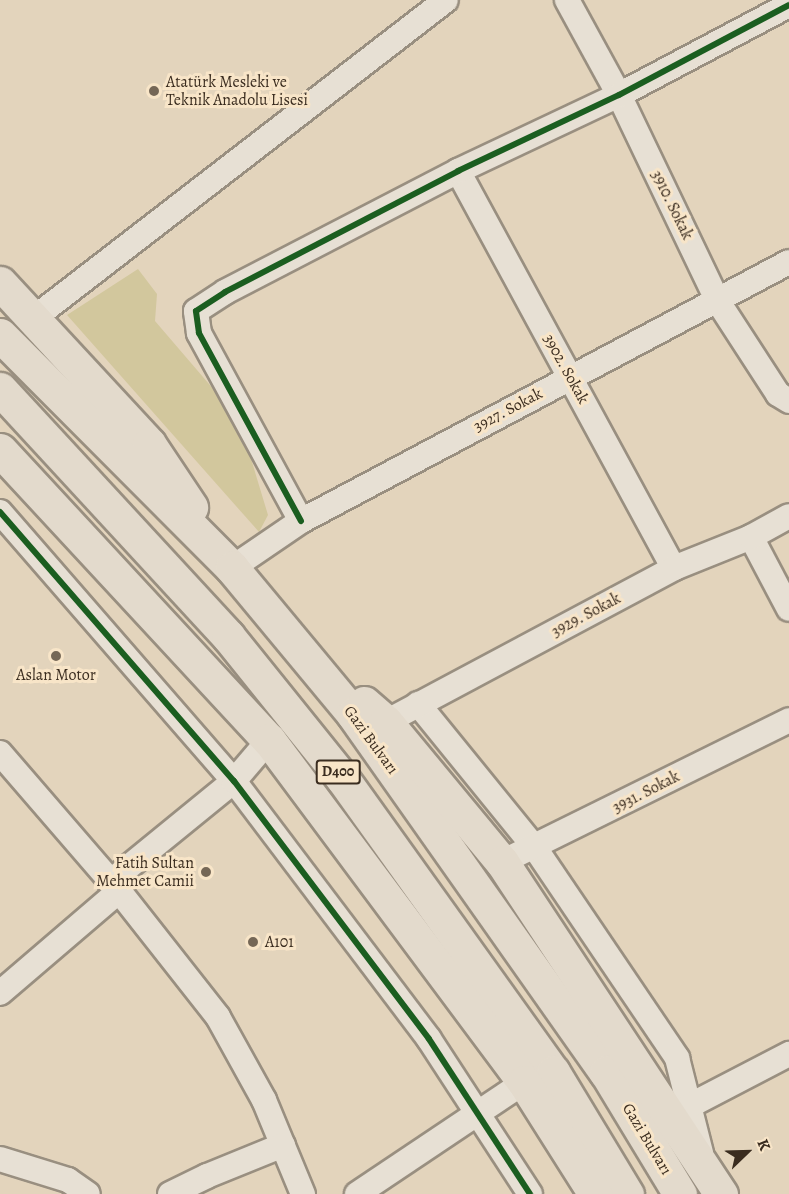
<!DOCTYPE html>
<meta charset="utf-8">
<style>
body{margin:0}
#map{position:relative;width:789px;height:1194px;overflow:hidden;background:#e3d4bc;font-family:Alegreya,serif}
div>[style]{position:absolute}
.green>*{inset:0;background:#d2c79d}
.roads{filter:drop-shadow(2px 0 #998f80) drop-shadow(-2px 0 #998f80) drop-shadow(0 2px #998f80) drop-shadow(0 -2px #998f80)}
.minor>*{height:24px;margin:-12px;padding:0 12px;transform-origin:12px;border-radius:12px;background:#e7e0d4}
.highway>*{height:33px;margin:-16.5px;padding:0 16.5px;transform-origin:16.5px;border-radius:16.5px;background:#e3dacc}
.cycleway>*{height:6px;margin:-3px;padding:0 3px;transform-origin:3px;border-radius:3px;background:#1b5e20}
.dots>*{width:16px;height:16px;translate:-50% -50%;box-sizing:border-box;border:3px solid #f8e5c8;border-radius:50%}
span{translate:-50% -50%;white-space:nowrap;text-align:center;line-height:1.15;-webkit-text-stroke:6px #f8e5c8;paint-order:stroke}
.shield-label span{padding:2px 4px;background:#f8e5c8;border:2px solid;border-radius:4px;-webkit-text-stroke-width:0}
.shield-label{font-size:15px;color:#3a2c1f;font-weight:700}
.poi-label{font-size:16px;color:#3a2c1f}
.left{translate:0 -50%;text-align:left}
.right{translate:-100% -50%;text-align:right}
.street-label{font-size:16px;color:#3a2c1f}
.north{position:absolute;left:717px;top:1122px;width:60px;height:60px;-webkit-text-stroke:4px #f8e5c8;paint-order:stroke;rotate:67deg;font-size:16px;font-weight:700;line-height:24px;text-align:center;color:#3a2c1f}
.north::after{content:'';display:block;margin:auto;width:21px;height:27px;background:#3a2c1f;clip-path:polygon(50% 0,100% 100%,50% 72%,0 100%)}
</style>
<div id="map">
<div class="green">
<i style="clip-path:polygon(138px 269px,157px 294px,155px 321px,239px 419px,268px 515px,259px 532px,67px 315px)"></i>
</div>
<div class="roads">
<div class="minor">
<i style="left:567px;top:0;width:108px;rotate:61.3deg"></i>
<i style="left:619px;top:95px;width:227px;rotate:64.4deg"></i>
<i style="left:717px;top:300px;width:112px;rotate:57deg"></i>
<i style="left:778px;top:394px;width:13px;rotate:32deg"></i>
<i style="left:458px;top:171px;width:452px;rotate:61.5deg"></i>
<i style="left:34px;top:318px;width:520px;rotate:-37.66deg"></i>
<i style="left:0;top:512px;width:357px;rotate:49deg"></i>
<i style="left:234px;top:781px;width:323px;rotate:52.9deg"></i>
<i style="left:429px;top:1039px;width:185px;rotate:56.9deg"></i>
<i style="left:301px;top:521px;width:214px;rotate:-118.5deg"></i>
<i style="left:199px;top:333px;width:22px;rotate:-98deg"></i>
<i style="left:196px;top:311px;width:35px;rotate:-33deg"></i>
<i style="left:225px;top:292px;width:263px;rotate:-27.4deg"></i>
<i style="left:458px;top:171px;width:178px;rotate:-25.3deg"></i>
<i style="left:619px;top:95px;width:192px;rotate:-27.9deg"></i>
<i style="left:751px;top:537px;width:81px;rotate:62.2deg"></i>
<i style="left:232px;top:568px;width:83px;rotate:-34.3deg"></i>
<i style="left:301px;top:521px;width:552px;rotate:-27.96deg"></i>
<i style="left:418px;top:704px;width:186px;rotate:50.9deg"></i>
<i style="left:535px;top:848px;width:254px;rotate:55.9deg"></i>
<i style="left:677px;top:1058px;width:98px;rotate:75.8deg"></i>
<i style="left:386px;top:722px;width:327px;rotate:-28.1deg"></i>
<i style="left:674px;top:568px;width:83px;rotate:-21.9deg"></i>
<i style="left:751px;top:537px;width:43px;rotate:-28.9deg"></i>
<i style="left:0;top:753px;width:182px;rotate:49.2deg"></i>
<i style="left:119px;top:891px;width:160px;rotate:51.8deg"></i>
<i style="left:218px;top:1017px;width:95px;rotate:61deg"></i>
<i style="left:264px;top:1100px;width:102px;rotate:67.5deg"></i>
<i style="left:502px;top:862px;width:320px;rotate:-26.3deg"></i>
<i style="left:110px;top:882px;width:160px;rotate:-39.2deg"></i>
<i style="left:234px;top:781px;width:54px;rotate:-49.5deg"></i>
<i style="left:0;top:993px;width:157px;rotate:-40.6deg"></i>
<i style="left:689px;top:1106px;width:113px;rotate:-27.5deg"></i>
<i style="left:0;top:1159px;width:71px;rotate:17.2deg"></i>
<i style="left:68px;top:1180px;width:24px;rotate:35deg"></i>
<i style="left:170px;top:1194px;width:41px;rotate:-25.9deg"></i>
<i style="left:207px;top:1176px;width:82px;rotate:-22.2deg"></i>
<i style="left:357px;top:1194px;width:201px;rotate:-33.8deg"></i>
</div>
<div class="highway">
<i style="left:0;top:283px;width:219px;rotate:47.2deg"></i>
<i style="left:149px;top:444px;width:76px;rotate:56.3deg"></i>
<i style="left:0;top:335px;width:329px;rotate:45.1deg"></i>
<i style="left:232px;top:568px;width:190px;rotate:50.3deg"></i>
<i style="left:353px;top:714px;width:438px;rotate:54.8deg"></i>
<i style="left:606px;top:1072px;width:143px;rotate:58.8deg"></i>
<i style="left:0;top:389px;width:336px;rotate:47.3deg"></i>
<i style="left:228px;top:636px;width:184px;rotate:51.2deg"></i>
<i style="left:343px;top:779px;width:360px;rotate:54.4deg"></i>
<i style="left:553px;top:1072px;width:143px;rotate:58.8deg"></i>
<i style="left:0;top:450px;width:396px;rotate:47.2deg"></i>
<i style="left:269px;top:740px;width:427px;rotate:53.3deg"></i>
<i style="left:524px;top:1082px;width:133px;rotate:57.6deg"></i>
<i style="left:364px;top:703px;width:29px;rotate:41deg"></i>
<i style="left:386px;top:722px;width:182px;rotate:50.4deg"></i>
<i style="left:502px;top:862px;width:398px;rotate:56.6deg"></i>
</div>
</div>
<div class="cycleway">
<i style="left:0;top:512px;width:357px;rotate:49deg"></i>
<i style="left:234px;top:781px;width:323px;rotate:52.9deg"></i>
<i style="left:429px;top:1039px;width:185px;rotate:56.9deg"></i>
<i style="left:301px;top:521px;width:214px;rotate:-118.5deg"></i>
<i style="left:199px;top:333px;width:22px;rotate:-98deg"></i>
<i style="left:196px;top:311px;width:35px;rotate:-33deg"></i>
<i style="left:225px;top:292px;width:263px;rotate:-27.4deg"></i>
<i style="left:458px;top:171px;width:178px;rotate:-25.3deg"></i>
<i style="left:619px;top:95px;width:192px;rotate:-27.9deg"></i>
</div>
<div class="dots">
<i style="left:154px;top:91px;background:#756756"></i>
<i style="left:56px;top:656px;background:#756756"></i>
<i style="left:206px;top:872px;background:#756756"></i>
<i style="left:253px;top:942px;background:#756756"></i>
</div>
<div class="shield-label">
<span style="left:338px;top:772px">D400</span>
</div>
<div class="poi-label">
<span class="left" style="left:166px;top:91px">Atatürk Mesleki ve<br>Teknik Anadolu Lisesi</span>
<span style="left:56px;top:675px">Aslan Motor</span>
<span class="right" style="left:194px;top:872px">Fatih Sultan<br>Mehmet Camii</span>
<span class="left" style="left:265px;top:942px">A101</span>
</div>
<div class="street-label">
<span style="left:672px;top:205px;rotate:64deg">3910. Sokak</span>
<span style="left:566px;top:369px;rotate:61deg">3902. Sokak</span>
<span style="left:508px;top:410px;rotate:-28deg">3927. Sokak</span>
<span style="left:586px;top:615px;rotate:-28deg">3929. Sokak</span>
<span style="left:371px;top:740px;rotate:54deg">Gazi Bulvarı</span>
<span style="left:646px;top:792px;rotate:-27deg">3931. Sokak</span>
<span style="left:647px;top:1139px;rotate:59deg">Gazi Bulvarı</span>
</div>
<div class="north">K</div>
</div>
